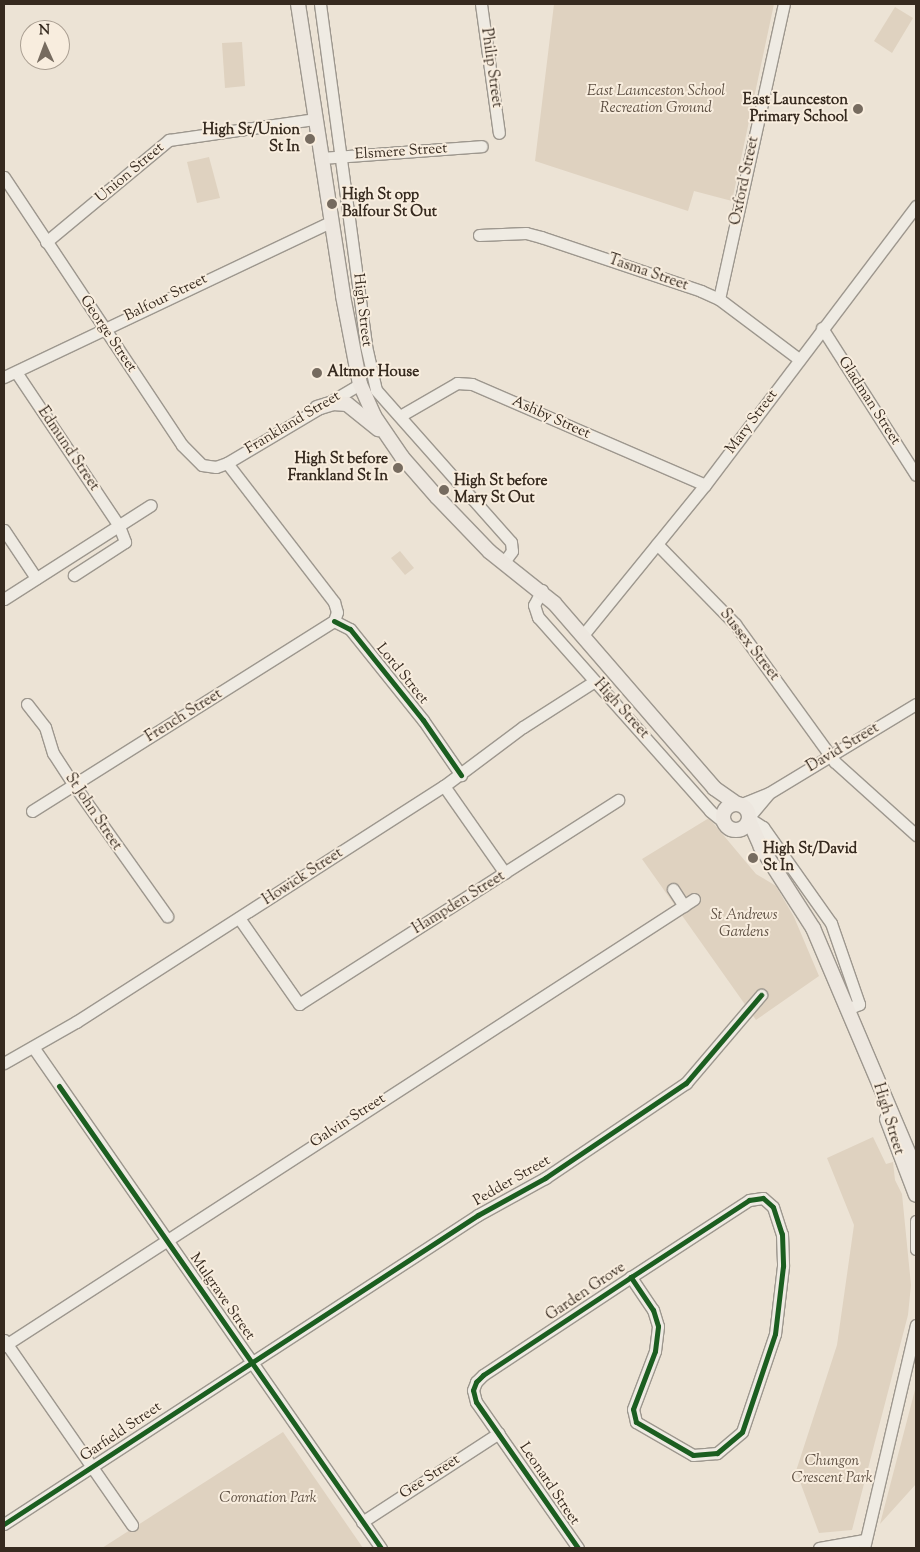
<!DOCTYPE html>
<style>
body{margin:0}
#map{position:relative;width:920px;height:1552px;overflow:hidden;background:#ece3d5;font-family:"Sorts Mill Goudy",serif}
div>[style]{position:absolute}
.green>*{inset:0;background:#dfd2c0}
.roads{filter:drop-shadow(1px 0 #9d978e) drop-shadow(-1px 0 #9d978e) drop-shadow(0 1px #9d978e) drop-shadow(0 -1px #9d978e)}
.minor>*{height:11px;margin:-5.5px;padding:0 5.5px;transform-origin:5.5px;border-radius:5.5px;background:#efebe3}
.major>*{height:14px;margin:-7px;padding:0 7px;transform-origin:7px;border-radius:7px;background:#ede7df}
.major>.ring{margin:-7px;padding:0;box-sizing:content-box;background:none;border:14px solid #ede7df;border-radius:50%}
.cycleway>*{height:5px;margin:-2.5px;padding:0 2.5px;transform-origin:2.5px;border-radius:2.5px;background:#1b5e20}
.dots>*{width:14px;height:14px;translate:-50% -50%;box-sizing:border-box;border:2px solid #f8edde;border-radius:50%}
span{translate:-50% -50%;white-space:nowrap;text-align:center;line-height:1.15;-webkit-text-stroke:4px #f8edde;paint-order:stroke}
.street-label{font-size:15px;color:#362a1f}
.park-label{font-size:15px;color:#5e5043;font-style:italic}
.poi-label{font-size:15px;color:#362a1f;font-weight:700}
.right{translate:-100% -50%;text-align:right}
.left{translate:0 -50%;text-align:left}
.frame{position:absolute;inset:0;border:5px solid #362a1f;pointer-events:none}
.north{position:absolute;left:20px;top:20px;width:50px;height:50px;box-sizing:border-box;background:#f8edde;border:1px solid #aa9f92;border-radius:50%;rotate:358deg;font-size:14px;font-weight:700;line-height:20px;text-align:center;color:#362a1f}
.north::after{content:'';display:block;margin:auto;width:18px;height:22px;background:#766b5f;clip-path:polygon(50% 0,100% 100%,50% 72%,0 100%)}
</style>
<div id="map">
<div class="green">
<i style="clip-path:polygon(554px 4px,774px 4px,732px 201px,694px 191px,688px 211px,535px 161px)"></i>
<i style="clip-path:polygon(895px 7px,913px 18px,892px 53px,874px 41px)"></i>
<i style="clip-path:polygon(242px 42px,245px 86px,225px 88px,222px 43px)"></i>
<i style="clip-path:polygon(209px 157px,220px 198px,197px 203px,187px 162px)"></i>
<i style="clip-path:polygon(400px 551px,414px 568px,405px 575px,391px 558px)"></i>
<i style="clip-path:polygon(709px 818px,756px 874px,776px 886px,794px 917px,819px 976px,756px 1020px,642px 859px)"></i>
<i style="clip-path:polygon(873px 1137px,886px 1164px,893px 1162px,895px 1180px,902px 1194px,911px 1285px,908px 1315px,852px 1530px,819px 1533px,796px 1471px,837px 1345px,854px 1225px,827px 1158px)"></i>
<i style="clip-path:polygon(916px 1386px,916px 1484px,880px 1524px)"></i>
<i style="clip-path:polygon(283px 1432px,363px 1548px,102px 1548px)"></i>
</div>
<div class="roads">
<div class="minor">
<i style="left:320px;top:4px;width:345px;rotate:82.3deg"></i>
<i style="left:366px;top:346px;width:45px;rotate:77.2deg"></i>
<i style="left:376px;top:390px;width:203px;rotate:48.4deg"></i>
<i style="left:511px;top:542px;width:9px;rotate:84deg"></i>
<i style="left:512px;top:551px;width:14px;rotate:126deg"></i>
<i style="left:481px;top:4px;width:130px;rotate:82.1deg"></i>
<i style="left:320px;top:158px;width:162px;rotate:-4.2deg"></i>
<i style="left:4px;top:177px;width:322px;rotate:56.4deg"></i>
<i style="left:182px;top:445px;width:28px;rotate:45deg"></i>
<i style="left:202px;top:465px;width:14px;rotate:8deg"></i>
<i style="left:216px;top:467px;width:12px;rotate:-20deg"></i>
<i style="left:227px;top:463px;width:155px;rotate:-30.7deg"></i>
<i style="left:479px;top:235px;width:47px;rotate:-2.4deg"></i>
<i style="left:526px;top:233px;width:16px;rotate:15deg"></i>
<i style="left:541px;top:237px;width:169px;rotate:18.6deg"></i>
<i style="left:701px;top:291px;width:20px;rotate:24deg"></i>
<i style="left:719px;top:299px;width:100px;rotate:36.9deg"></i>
<i style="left:46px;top:242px;width:160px;rotate:-39.7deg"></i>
<i style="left:169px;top:140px;width:148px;rotate:-8.2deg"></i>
<i style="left:719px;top:299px;width:302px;rotate:-77.6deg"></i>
<i style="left:822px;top:328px;width:174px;rotate:57.4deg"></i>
<i style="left:16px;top:372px;width:185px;rotate:56.2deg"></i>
<i style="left:119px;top:526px;width:17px;rotate:69deg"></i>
<i style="left:125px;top:542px;width:61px;rotate:147.1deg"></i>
<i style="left:4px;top:377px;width:361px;rotate:-25.4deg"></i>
<i style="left:400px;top:416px;width:66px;rotate:-30.1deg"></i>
<i style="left:457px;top:383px;width:15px;rotate:4deg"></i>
<i style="left:472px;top:384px;width:254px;rotate:23.4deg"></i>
<i style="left:4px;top:530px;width:58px;rotate:56.3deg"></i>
<i style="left:657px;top:544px;width:112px;rotate:45.7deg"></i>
<i style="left:735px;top:624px;width:170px;rotate:54.1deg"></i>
<i style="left:835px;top:762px;width:109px;rotate:42deg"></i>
<i style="left:542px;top:590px;width:17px;rotate:118deg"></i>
<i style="left:534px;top:605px;width:13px;rotate:72deg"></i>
<i style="left:538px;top:617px;width:259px;rotate:48.4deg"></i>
<i style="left:710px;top:811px;width:19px;rotate:39deg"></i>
<i style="left:4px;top:599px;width:174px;rotate:-32.6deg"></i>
<i style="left:334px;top:621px;width:18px;rotate:27deg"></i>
<i style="left:350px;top:629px;width:117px;rotate:51.3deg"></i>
<i style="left:423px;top:720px;width:67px;rotate:55.4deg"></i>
<i style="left:583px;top:635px;width:193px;rotate:-50.9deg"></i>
<i style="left:705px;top:485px;width:350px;rotate:-52.9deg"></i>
<i style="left:27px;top:704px;width:29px;rotate:52deg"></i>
<i style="left:45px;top:727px;width:27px;rotate:73deg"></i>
<i style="left:53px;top:753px;width:38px;rotate:57deg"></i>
<i style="left:74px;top:785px;width:161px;rotate:54.6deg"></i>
<i style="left:444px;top:786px;width:106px;rotate:55deg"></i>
<i style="left:739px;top:805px;width:32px;rotate:-22deg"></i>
<i style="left:769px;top:793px;width:172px;rotate:-31.2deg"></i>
<i style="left:32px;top:811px;width:357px;rotate:-32.2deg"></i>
<i style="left:334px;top:621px;width:9px;rotate:-72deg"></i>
<i style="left:337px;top:612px;width:10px;rotate:-107deg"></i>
<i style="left:334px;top:602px;width:175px;rotate:-127.6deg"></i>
<i style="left:749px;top:817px;width:30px;rotate:-50deg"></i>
<i style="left:749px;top:818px;width:17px;rotate:33deg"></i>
<i style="left:763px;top:827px;width:118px;rotate:54.7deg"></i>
<i style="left:831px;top:923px;width:86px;rotate:70.9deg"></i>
<i style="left:859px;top:1004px;width:12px;rotate:156deg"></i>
<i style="left:673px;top:889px;width:20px;rotate:57deg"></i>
<i style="left:239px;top:918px;width:105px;rotate:55.1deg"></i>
<i style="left:299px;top:1004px;width:379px;rotate:-32.6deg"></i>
<i style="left:33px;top:1047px;width:610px;rotate:55.22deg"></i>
<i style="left:4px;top:1063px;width:83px;rotate:-29.7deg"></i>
<i style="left:76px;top:1022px;width:437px;rotate:-32.7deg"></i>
<i style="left:444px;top:786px;width:99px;rotate:-36.8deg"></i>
<i style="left:523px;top:727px;width:85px;rotate:-32.6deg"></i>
<i style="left:916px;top:1221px;width:28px;rotate:90deg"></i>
<i style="left:4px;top:1340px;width:225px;rotate:55.3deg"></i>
<i style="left:4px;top:1346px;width:822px;rotate:-32.94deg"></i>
<i style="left:362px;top:1522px;width:163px;rotate:-33deg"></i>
<i style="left:4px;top:1524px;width:566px;rotate:-33.1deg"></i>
<i style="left:478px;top:1215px;width:77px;rotate:-28.9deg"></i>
<i style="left:545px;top:1178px;width:170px;rotate:-34deg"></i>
<i style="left:686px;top:1083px;width:116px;rotate:-49.6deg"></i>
<i style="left:578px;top:1548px;width:178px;rotate:-124.9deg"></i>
<i style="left:476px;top:1402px;width:12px;rotate:-104deg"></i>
<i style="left:473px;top:1390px;width:9px;rotate:-69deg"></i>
<i style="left:476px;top:1382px;width:10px;rotate:-45deg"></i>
<i style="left:483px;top:1375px;width:178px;rotate:-33.5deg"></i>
<i style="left:631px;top:1277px;width:141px;rotate:-33.1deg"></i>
<i style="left:749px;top:1200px;width:14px;rotate:-8deg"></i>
<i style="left:763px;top:1198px;width:13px;rotate:42deg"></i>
<i style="left:773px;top:1207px;width:28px;rotate:72deg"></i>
<i style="left:782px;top:1234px;width:32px;rotate:88deg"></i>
<i style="left:783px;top:1266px;width:68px;rotate:96.7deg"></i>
<i style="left:775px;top:1334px;width:103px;rotate:108.6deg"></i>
<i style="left:742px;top:1432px;width:33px;rotate:140deg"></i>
<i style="left:717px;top:1453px;width:24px;rotate:175deg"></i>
<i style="left:693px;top:1455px;width:66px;rotate:-149.9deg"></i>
<i style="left:636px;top:1422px;width:13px;rotate:-103deg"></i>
<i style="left:633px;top:1409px;width:62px;rotate:-69.2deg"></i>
<i style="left:655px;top:1351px;width:25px;rotate:-83deg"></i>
<i style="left:658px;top:1326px;width:17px;rotate:-107deg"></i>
<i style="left:653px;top:1310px;width:40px;rotate:-124deg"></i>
<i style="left:819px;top:1548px;width:46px;rotate:-10.1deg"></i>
<i style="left:864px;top:1548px;width:229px;rotate:-76.9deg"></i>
</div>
<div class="major">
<i style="left:298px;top:4px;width:295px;rotate:81.2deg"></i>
<i style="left:343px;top:296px;width:90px;rotate:79.1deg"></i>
<i style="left:360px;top:384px;width:35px;rotate:66deg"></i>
<i style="left:374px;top:416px;width:50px;rotate:55.7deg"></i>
<i style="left:402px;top:457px;width:53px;rotate:48.8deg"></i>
<i style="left:437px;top:497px;width:76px;rotate:46.1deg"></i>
<i style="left:490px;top:552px;width:82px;rotate:38.6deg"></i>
<i style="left:554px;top:603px;width:245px;rotate:49.1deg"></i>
<i style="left:714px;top:788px;width:28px;rotate:35deg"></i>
<i style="left:317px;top:408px;width:17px;rotate:-17deg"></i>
<i style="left:333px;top:403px;width:14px;rotate:4deg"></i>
<i style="left:347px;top:404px;width:40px;rotate:39deg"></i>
<i class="ring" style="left:723px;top:804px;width:12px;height:12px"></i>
<i style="left:749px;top:820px;width:30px;rotate:66deg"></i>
<i style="left:761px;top:847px;width:96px;rotate:57.3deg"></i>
<i style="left:813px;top:928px;width:264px;rotate:67deg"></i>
<i style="left:887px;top:1119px;width:81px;rotate:69.1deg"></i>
</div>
</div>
<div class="cycleway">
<i style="left:334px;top:621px;width:18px;rotate:27deg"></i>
<i style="left:350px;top:629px;width:117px;rotate:51.3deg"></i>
<i style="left:423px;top:720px;width:67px;rotate:55.4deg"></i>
<i style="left:59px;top:1086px;width:563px;rotate:55.12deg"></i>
<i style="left:4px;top:1524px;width:566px;rotate:-33.1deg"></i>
<i style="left:478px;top:1215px;width:77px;rotate:-28.9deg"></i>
<i style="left:545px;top:1178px;width:170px;rotate:-34deg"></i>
<i style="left:686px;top:1083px;width:116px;rotate:-49.6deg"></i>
<i style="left:578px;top:1548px;width:178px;rotate:-124.9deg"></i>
<i style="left:476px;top:1402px;width:12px;rotate:-104deg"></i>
<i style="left:473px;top:1390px;width:9px;rotate:-69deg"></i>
<i style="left:476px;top:1382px;width:10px;rotate:-45deg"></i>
<i style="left:483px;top:1375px;width:178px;rotate:-33.5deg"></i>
<i style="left:631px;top:1277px;width:141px;rotate:-33.1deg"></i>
<i style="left:749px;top:1200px;width:14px;rotate:-8deg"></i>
<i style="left:763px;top:1198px;width:13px;rotate:42deg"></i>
<i style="left:773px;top:1207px;width:28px;rotate:72deg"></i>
<i style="left:782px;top:1234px;width:32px;rotate:88deg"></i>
<i style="left:783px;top:1266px;width:68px;rotate:96.7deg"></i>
<i style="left:775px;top:1334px;width:103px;rotate:108.6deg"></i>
<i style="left:742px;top:1432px;width:33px;rotate:140deg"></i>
<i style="left:717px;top:1453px;width:24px;rotate:175deg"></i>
<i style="left:693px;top:1455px;width:66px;rotate:-149.9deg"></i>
<i style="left:636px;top:1422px;width:13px;rotate:-103deg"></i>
<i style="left:633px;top:1409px;width:62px;rotate:-69.2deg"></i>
<i style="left:655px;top:1351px;width:25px;rotate:-83deg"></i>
<i style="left:658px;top:1326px;width:17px;rotate:-107deg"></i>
<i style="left:653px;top:1310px;width:40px;rotate:-124deg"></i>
</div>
<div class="dots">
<i style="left:858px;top:109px;background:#766b5f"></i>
<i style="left:310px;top:139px;background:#766b5f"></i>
<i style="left:332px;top:204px;background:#766b5f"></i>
<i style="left:317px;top:373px;background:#766b5f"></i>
<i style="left:398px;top:468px;background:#766b5f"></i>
<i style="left:444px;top:490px;background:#766b5f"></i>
<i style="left:753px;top:858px;background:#766b5f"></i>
</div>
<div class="street-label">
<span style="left:491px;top:68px;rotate:82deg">Philip Street</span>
<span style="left:401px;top:152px;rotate:-4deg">Elsmere Street</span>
<span style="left:130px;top:173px;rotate:-40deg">Union Street</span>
<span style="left:745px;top:181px;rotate:-78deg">Oxford Street</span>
<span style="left:648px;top:273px;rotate:19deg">Tasma Street</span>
<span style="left:166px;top:298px;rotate:-26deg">Balfour Street</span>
<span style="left:362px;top:310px;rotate:83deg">High Street</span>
<span style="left:108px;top:334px;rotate:56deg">George Street</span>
<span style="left:869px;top:401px;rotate:57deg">Gladman Street</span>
<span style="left:551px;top:418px;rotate:24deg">Ashby Street</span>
<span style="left:752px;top:422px;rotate:-53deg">Mary Street</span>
<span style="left:293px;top:423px;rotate:-31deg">Frankland Street</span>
<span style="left:68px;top:449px;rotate:56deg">Edmund Street</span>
<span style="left:749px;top:645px;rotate:52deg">Sussex Street</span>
<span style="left:402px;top:674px;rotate:51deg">Lord Street</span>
<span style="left:621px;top:709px;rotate:48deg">High Street</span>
<span style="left:184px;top:716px;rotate:-32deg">French Street</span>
<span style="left:843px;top:748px;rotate:-31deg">David Street</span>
<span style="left:93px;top:812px;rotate:56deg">St John Street</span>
<span style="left:303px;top:877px;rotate:-33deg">Howick Street</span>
<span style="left:459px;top:903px;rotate:-32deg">Hampden Street</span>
<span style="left:888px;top:1119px;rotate:73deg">High Street</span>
<span style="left:348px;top:1121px;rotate:-33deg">Galvin Street</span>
<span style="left:512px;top:1181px;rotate:-30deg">Pedder Street</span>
<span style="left:586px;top:1292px;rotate:-34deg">Garden Grove</span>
<span style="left:222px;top:1297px;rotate:55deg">Mulgrave Street</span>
<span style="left:121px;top:1432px;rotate:-34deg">Garfield Street</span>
<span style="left:430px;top:1477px;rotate:-33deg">Gee Street</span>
<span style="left:549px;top:1484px;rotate:56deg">Leonard Street</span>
</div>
<div class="park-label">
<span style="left:656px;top:100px">East Launceston School<br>Recreation Ground</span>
<span style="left:744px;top:924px">St Andrews<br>Gardens</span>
<span style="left:832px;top:1470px">Chungon<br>Crescent Park</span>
<span style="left:268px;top:1499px">Coronation Park</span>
</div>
<div class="poi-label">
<span class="right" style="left:848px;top:109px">East Launceston<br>Primary School</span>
<span class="right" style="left:300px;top:139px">High St/Union<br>St In</span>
<span class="left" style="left:342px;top:204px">High St opp<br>Balfour St Out</span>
<span class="left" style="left:327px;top:373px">Altmor House</span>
<span class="right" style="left:388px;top:468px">High St before<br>Frankland St In</span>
<span class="left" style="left:454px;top:490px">High St before<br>Mary St Out</span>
<span class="left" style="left:763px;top:858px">High St/David<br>St In</span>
</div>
<div class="frame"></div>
<div class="north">N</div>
</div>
